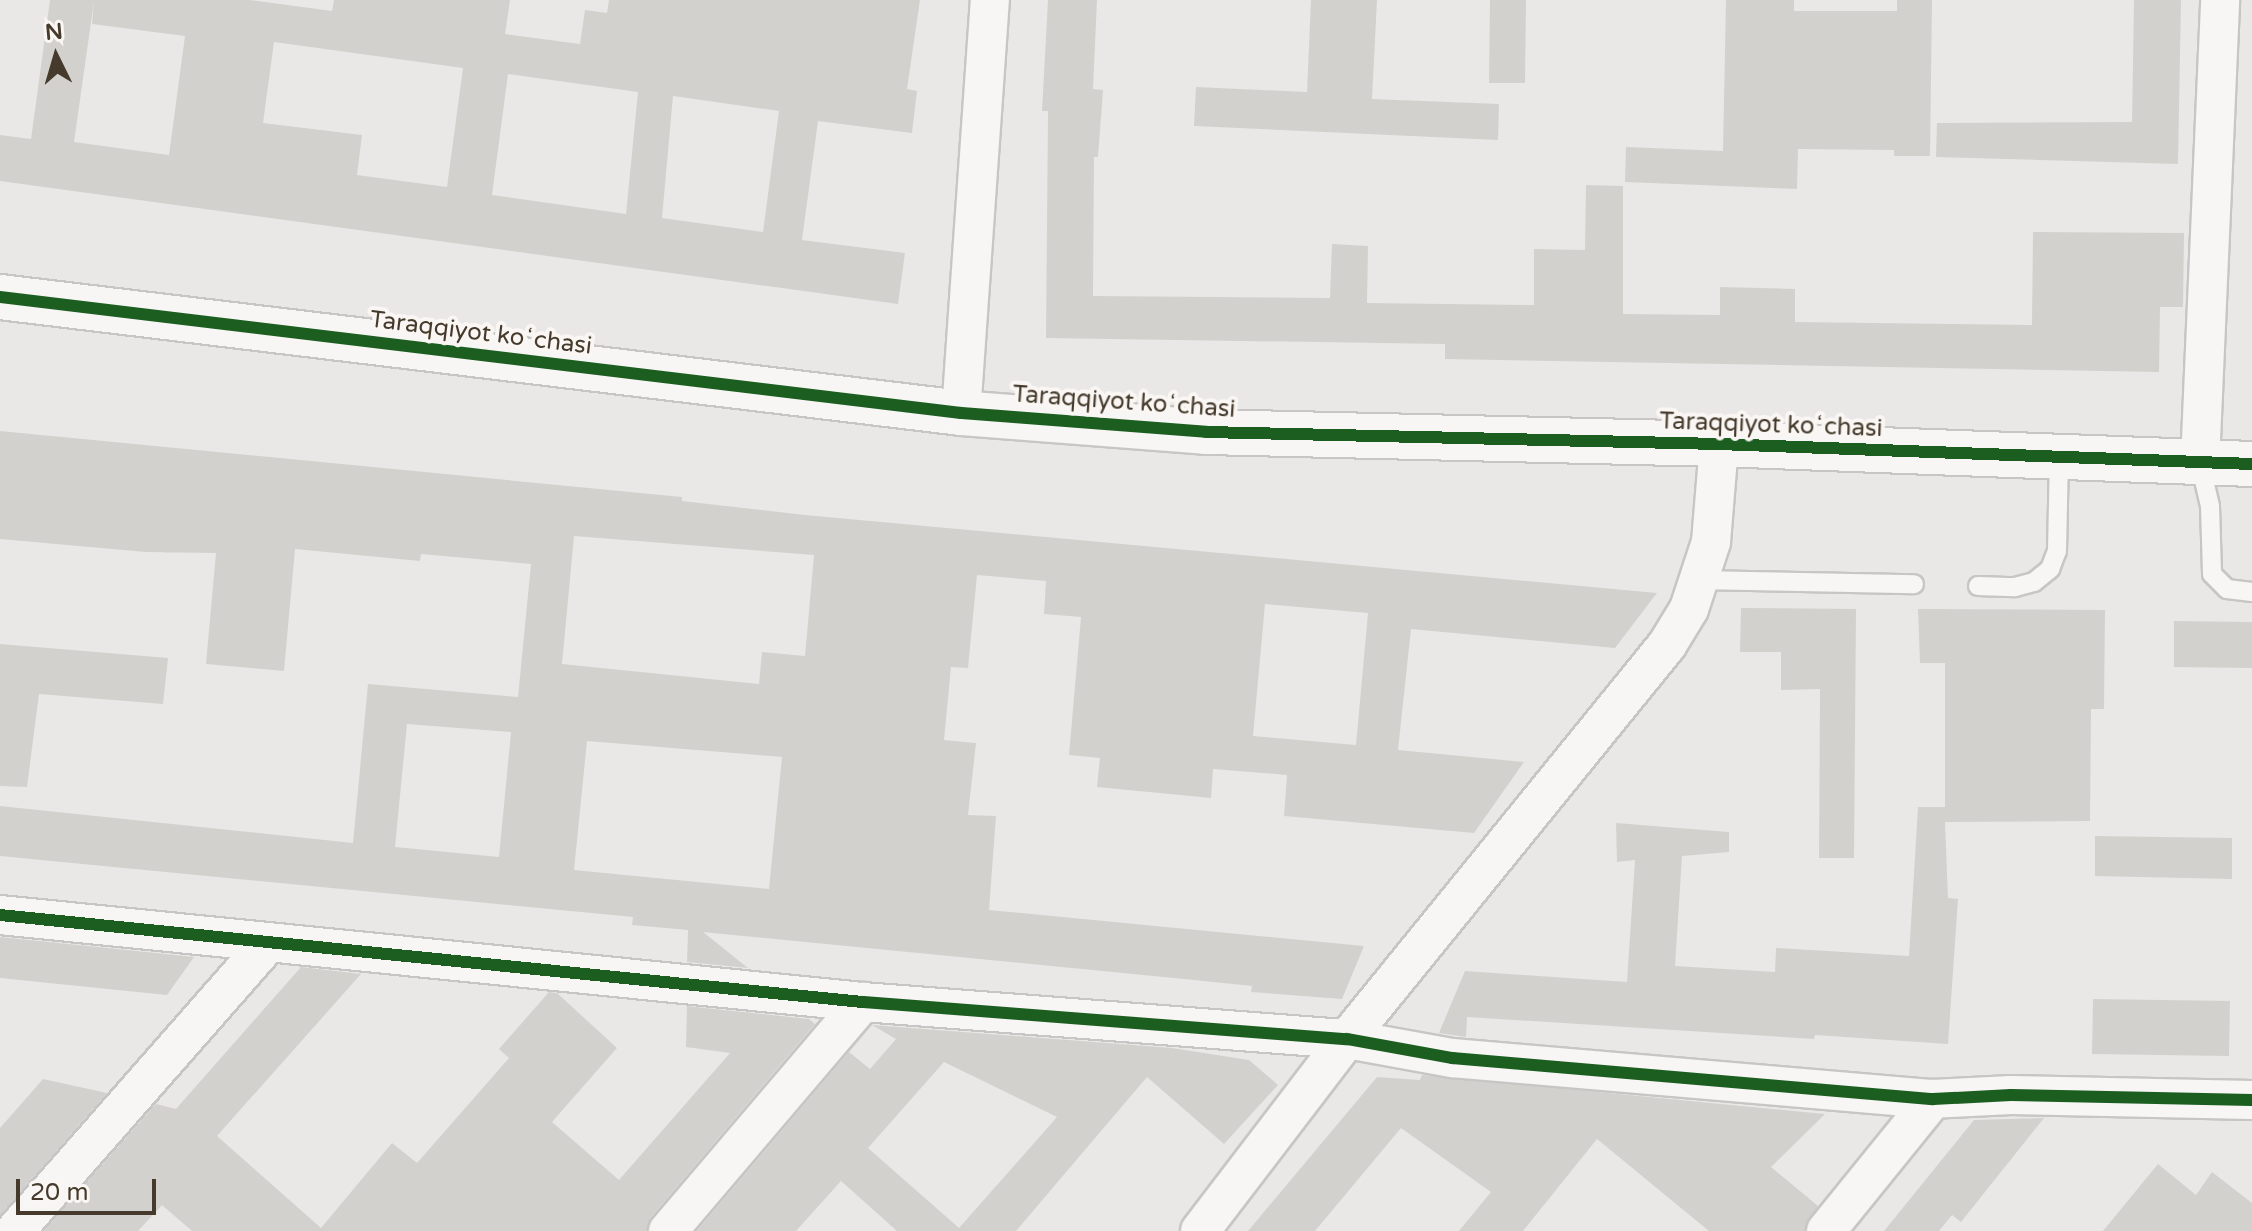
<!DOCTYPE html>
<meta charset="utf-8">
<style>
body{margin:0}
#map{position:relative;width:2252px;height:1231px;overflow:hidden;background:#eae8e6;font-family:"Varela Round",sans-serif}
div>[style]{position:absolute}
.building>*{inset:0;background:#d3d1ce}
.roads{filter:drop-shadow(2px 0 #c8c6c4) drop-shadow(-2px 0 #c8c6c4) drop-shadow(0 2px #c8c6c4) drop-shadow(0 -2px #c8c6c4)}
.service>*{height:18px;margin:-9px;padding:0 9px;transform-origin:9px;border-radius:9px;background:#f7f6f5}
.minor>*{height:38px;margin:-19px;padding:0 19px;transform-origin:19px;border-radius:19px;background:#f7f6f5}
.tertiary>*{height:44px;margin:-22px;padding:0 22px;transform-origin:22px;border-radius:22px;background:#f7f6f5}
.cycleway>*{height:12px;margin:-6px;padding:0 6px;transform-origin:6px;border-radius:6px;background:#1b5e20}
span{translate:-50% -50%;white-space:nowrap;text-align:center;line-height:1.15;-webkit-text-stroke:8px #f9f6f4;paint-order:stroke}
.street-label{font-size:24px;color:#453a2b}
.north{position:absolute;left:16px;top:16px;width:80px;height:80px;-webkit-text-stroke:6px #f9f6f4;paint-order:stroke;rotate:355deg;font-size:22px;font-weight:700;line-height:32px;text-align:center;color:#453a2b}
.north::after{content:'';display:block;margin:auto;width:28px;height:36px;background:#453a2b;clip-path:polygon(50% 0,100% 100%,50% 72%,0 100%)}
.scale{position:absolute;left:16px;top:1179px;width:140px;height:36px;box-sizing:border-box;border:4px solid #453a2b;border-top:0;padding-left:10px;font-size:24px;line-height:28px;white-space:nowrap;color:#453a2b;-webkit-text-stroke:6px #f9f6f4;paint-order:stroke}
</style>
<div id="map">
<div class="building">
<i style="clip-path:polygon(evenodd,50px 0,250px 0,332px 11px,334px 0,510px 0,505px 34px,580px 44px,585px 10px,607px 13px,609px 0,920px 0,907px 89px,917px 91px,912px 133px,818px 121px,802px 240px,905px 253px,898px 304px,0 181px,0 135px,31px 139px,50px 0,94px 1px,92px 24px,185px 36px,169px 155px,74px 142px,94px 1px,50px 0,274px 42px,463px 68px,447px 187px,357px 175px,362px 135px,263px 123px,274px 42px,50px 0,508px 74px,638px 92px,626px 214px,492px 195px,508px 74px,50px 0,673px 96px,779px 111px,763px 232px,662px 218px,673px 96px)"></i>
<i style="clip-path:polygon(1048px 0,1097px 0,1093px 89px,1103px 90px,1098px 157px,1094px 157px,1093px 296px,1330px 298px,1332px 244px,1368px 246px,1367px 303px,1534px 305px,1534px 249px,1585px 250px,1586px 185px,1623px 186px,1623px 314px,1720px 315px,1720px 287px,1795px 289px,1795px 322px,2032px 325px,2033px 232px,2184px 233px,2183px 307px,2160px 307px,2159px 372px,1445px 359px,1445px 344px,1046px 338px,1048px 111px,1042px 111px)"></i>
<i style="clip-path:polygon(1311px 0,1377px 0,1372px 99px,1499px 104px,1498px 140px,1194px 126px,1196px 87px,1307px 92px)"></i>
<i style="clip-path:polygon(1490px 0,1526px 0,1525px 83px,1489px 83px)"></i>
<i style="clip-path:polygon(1726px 0,1794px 0,1794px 11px,1897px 11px,1897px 0,1932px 0,1930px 156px,1894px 156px,1894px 150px,1798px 149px,1797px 189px,1625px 182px,1626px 147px,1723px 151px)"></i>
<i style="clip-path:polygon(2134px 0,2181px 0,2178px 164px,1936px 157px,1937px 123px,2132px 122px)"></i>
<i style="clip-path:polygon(evenodd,0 431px,682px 497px,682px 501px,805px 515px,1657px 593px,1615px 648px,1411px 629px,1398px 750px,1524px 762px,1474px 833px,1284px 816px,1287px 775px,1213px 769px,1211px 798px,1097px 787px,1100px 758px,1069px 755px,1081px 617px,1044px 614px,1046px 581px,977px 575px,968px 668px,951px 667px,944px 740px,976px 743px,968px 815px,996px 816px,989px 910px,1364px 946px,1342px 999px,1251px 992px,1252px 986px,1194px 980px,703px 932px,748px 968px,687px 962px,688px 930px,632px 925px,633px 917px,0 856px,0 806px,353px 843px,368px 684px,518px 697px,531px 564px,421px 554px,420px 561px,295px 549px,284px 671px,206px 664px,216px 553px,146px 552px,0 539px,0 431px,574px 536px,814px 555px,805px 656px,762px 652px,759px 684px,562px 664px,574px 536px,0 431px,1265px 604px,1368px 613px,1356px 745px,1253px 736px,1265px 604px,0 431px,407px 724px,511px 732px,499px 857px,395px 847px,407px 724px,0 431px,587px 741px,782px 757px,769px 889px,574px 870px,587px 741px)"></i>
<i style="clip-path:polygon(1741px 608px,1856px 609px,1854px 858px,1819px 858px,1820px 689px,1781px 690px,1781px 652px,1740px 652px)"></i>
<i style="clip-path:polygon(1918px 609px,2105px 610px,2104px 709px,2091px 709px,2090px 821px,1945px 822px,1948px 898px,1958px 899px,1948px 1044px,1815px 1035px,1814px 1039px,1467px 1017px,1466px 1037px,1439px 1033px,1465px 971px,1627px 982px,1635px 860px,1617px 862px,1616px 823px,1729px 832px,1729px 852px,1682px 856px,1675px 966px,1775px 972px,1776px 948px,1909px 956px,1918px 807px,1945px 807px,1945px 663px,1920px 663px)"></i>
<i style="clip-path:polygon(2174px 621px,2252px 622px,2252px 668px,2174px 667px)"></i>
<i style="clip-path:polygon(0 644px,168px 658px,163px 704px,39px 694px,27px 787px,0 786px)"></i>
<i style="clip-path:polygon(2095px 836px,2232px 838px,2232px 879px,2095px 876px)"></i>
<i style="clip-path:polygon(0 937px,156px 953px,194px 957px,167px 995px,0 978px)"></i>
<i style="clip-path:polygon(301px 967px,361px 974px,217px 1136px,321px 1228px,392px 1143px,417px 1163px,509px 1058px,499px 1049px,549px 992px,557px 993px,617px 1048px,552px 1122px,619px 1180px,730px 1053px,686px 1047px,687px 1006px,809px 1019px,815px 1024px,651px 1217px,647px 1231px,192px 1231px,162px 1205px,138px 1231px,44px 1231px,156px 1104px,176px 1109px)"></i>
<i style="clip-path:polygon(2093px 999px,2230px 1001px,2229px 1056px,2092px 1054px)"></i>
<i style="clip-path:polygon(evenodd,872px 1025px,1172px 1048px,1249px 1060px,1278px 1085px,1224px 1144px,1147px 1077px,1016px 1231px,897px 1231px,841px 1181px,796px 1231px,697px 1231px,849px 1052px,870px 1069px,896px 1039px,872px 1025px,944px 1062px,1057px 1117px,959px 1228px,868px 1148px,944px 1062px)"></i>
<i style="clip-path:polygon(1422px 1075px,1825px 1114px,1771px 1167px,1818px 1206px,1805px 1231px,1709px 1231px,1597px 1139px,1523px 1231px,1459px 1231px,1491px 1192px,1401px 1128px,1315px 1231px,1248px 1231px,1377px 1077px,1420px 1080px)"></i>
<i style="clip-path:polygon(43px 1079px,107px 1093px,0 1215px,0 1128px)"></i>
<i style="clip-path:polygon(2044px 1118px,1961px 1222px,1952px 1215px,1939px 1231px,1884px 1231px,1974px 1120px)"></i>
<i style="clip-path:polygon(2158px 1164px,2196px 1195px,2212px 1172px,2252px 1203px,2252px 1231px,2103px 1231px)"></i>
</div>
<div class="roads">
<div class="service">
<i style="left:2200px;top:463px;width:44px;rotate:76.9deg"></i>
<i style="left:2210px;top:506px;width:68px;rotate:88.3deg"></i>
<i style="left:2212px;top:574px;width:21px;rotate:45deg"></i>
<i style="left:2227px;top:589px;width:25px;rotate:7deg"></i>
<i style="left:1699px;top:580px;width:215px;rotate:1.1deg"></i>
<i style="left:1978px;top:586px;width:37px;rotate:2deg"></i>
<i style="left:2015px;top:587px;width:20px;rotate:-15deg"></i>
<i style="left:2034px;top:582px;width:21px;rotate:-39deg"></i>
<i style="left:2050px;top:569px;width:19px;rotate:-69deg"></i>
<i style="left:2057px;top:551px;width:94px;rotate:-88.8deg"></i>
</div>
<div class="minor">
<i style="left:961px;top:413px;width:414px;rotate:-86deg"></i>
<i style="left:2200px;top:463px;width:463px;rotate:-87.5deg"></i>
<i style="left:0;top:915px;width:867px;rotate:5.76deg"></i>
<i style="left:863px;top:1002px;width:485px;rotate:4.4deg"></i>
<i style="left:1347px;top:1039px;width:107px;rotate:10.3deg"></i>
<i style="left:1452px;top:1058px;width:483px;rotate:4.9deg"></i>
<i style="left:1933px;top:1099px;width:78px;rotate:-2.9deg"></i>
<i style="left:2011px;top:1095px;width:241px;rotate:1.2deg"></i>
<i style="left:15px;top:1231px;width:381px;rotate:-48.7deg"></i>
<i style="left:668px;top:1231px;width:301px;rotate:-49.6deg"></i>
<i style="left:1200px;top:1231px;width:242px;rotate:-52.6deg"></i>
<i style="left:1347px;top:1039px;width:508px;rotate:-50.92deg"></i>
<i style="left:1667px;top:645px;width:42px;rotate:-58.6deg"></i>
<i style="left:1689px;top:609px;width:71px;rotate:-71.8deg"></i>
<i style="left:1711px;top:542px;width:98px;rotate:-85.3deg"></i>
<i style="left:1826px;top:1231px;width:170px;rotate:-51deg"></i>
</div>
<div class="tertiary">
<i style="left:0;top:297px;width:968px;rotate:6.88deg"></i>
<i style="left:961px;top:413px;width:246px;rotate:4.4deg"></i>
<i style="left:1206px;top:432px;width:513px;rotate:1.34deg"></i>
<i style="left:1719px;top:444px;width:533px;rotate:2.15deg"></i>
</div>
</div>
<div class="cycleway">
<i style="left:0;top:297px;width:968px;rotate:6.88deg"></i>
<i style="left:961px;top:413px;width:246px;rotate:4.4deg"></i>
<i style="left:1206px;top:432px;width:513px;rotate:1.34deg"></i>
<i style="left:1719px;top:444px;width:533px;rotate:2.15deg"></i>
<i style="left:0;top:915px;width:867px;rotate:5.76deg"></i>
<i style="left:863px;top:1002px;width:485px;rotate:4.4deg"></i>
<i style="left:1347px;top:1039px;width:107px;rotate:10.3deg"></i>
<i style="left:1452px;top:1058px;width:483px;rotate:4.9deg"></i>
<i style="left:1933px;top:1099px;width:78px;rotate:-2.9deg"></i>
<i style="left:2011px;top:1095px;width:241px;rotate:1.2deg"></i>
</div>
<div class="street-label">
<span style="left:481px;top:333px;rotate:7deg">Taraqqiyot koʻchasi</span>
<span style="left:1124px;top:402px;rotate:4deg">Taraqqiyot koʻchasi</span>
<span style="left:1771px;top:425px;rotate:2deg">Taraqqiyot koʻchasi</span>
</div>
<div class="north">N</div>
<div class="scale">20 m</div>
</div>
